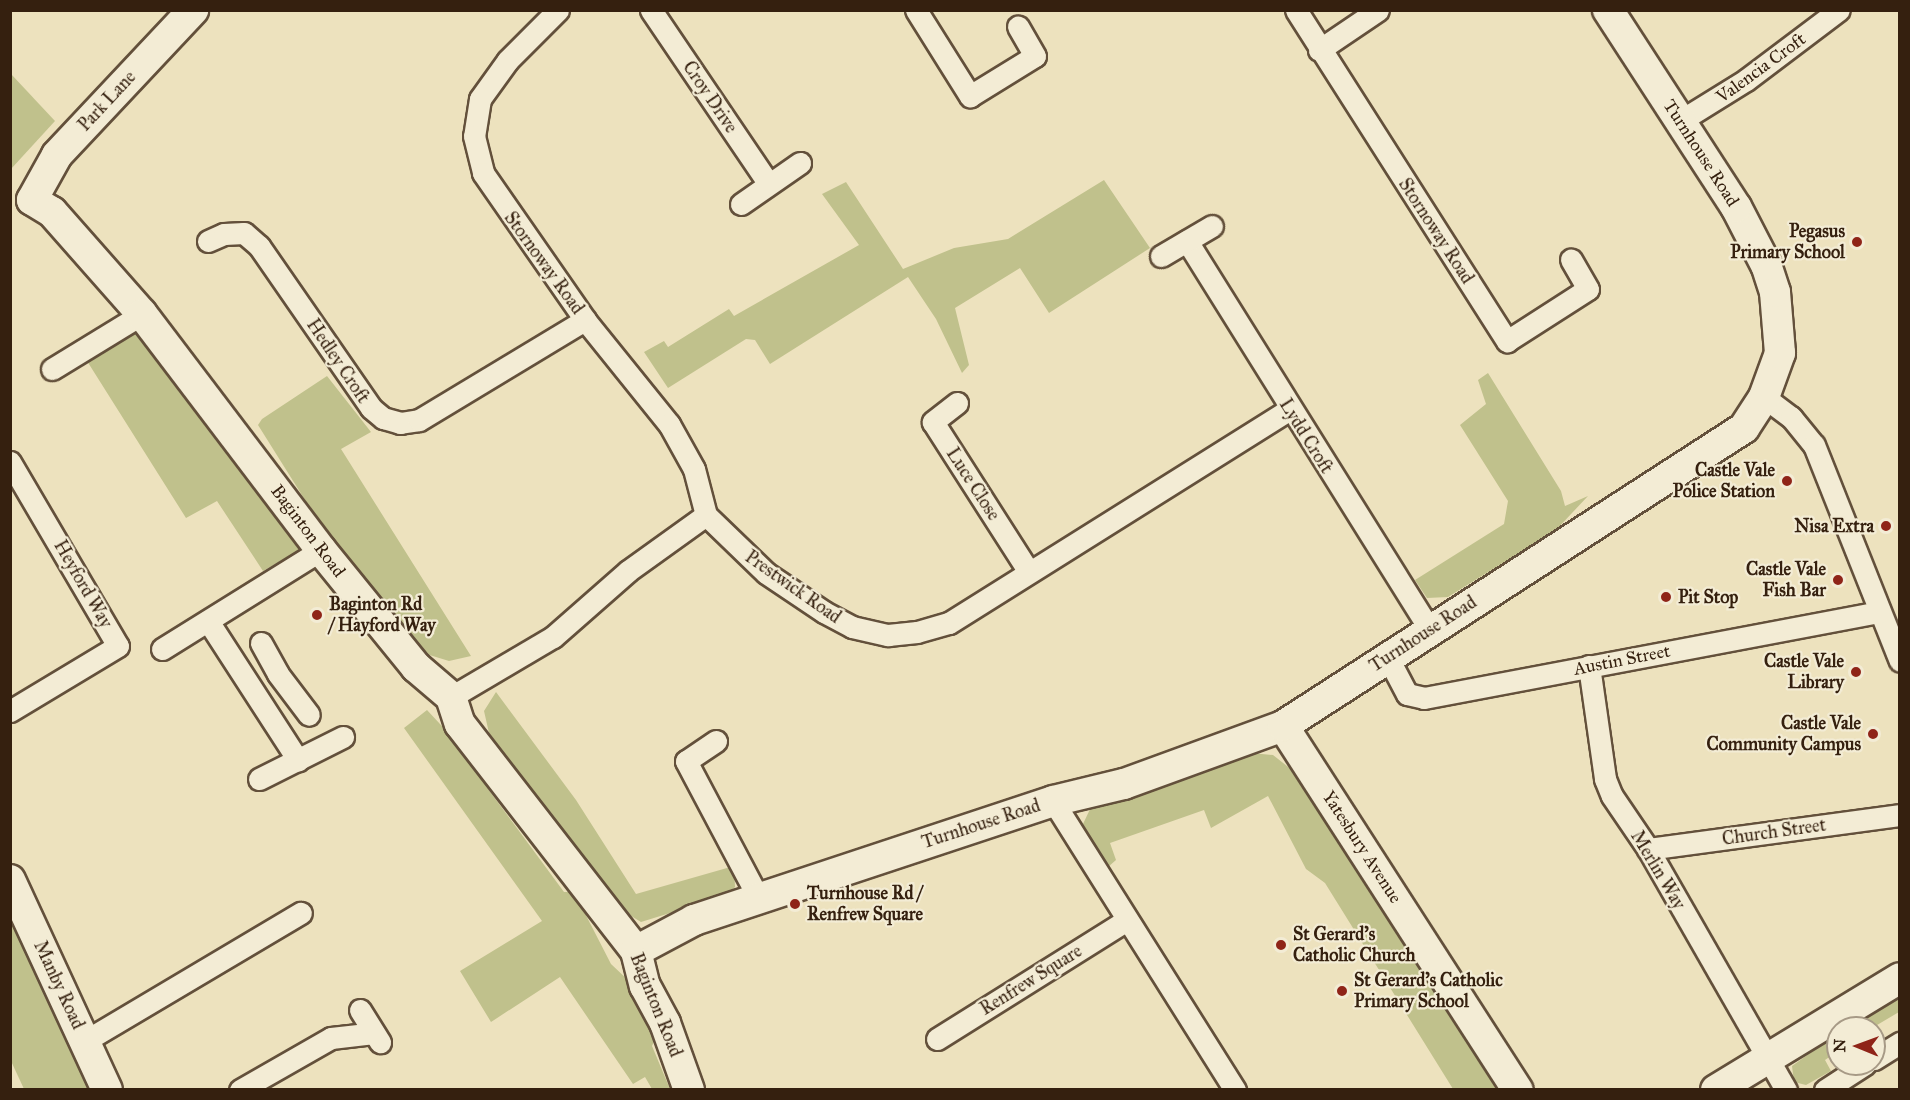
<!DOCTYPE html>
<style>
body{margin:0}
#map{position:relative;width:1910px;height:1100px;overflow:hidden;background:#ede2be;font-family:"IM FELL Great Primer",serif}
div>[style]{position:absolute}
.green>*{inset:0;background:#c0c18c}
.roads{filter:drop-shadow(2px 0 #63503b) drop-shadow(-2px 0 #63503b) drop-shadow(0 2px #63503b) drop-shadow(0 -2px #63503b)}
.street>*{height:21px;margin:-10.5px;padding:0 10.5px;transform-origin:10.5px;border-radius:10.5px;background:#f3ecd5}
.secondary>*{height:30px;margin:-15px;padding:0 15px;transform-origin:15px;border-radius:15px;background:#f3ecd5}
.dots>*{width:16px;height:16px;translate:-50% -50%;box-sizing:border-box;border:3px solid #f3ecd5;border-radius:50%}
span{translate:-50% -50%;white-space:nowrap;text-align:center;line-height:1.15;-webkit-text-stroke:4.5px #f3ecd5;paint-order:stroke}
.street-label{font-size:18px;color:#35200f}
.poi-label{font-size:18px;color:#35200f;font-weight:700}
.right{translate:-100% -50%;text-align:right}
.left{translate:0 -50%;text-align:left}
.frame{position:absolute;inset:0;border:12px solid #35200f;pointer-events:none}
.north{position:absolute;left:1826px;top:1016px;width:60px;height:60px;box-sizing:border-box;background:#f3ecd5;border:2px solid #a79a86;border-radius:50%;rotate:271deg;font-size:16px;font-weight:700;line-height:24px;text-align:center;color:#35200f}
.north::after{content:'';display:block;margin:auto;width:21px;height:27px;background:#8f2418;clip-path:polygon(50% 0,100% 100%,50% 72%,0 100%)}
</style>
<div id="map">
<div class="green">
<i style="clip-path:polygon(11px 74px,55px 121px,11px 169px,10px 169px)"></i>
<i style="clip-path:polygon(1104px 180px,1150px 248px,1049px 313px,1020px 268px,955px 308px,969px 365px,962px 373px,936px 319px,908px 277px,770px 364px,755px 340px,746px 339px,668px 388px,644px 352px,664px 341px,668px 347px,729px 309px,734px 316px,859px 245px,822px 194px,846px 182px,903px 269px,954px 248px,1008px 239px)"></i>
<i style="clip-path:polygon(135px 330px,299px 540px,298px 551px,263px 571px,217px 501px,186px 518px,87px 361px)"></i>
<i style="clip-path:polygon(1488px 373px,1561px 491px,1565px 506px,1588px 496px,1556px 530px,1448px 597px,1427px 598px,1415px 580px,1504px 524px,1508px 501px,1460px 425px,1486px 404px,1478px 380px)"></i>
<i style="clip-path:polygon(327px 376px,371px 432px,341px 449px,471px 656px,449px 661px,423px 653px,327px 535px,258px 425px,262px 419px)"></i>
<i style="clip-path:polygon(496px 692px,576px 800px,636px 894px,734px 866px,735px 887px,728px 895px,641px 922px,618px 908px,489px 733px,484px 711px)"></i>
<i style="clip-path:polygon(427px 710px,491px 779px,488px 789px,564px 892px,574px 892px,611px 964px,629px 981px,656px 1037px,652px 1046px,670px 1089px,652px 1089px,645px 1077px,633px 1084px,560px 977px,491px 1022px,460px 971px,542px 921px,404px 728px)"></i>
<i style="clip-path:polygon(1241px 752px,1273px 755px,1292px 770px,1503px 1089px,1453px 1089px,1325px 883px,1306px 869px,1268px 796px,1211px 828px,1204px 810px,1110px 843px,1116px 860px,1108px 867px,1083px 824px,1092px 805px)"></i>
<i style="clip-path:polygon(10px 901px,101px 1089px,24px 1089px,11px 1061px)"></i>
<i style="clip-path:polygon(1899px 989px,1899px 1012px,1872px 1028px,1845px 1028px)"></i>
<i style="clip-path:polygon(1838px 1033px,1838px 1051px,1825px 1060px,1831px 1071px,1806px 1085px,1794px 1082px,1792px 1066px)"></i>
</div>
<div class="roads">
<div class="street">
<i style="left:558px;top:10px;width:71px;rotate:135deg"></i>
<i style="left:508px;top:60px;width:48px;rotate:125.7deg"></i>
<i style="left:480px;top:99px;width:37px;rotate:99deg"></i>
<i style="left:474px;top:136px;width:38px;rotate:76deg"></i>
<i style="left:483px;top:173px;width:179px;rotate:55.2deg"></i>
<i style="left:585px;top:320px;width:134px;rotate:51.1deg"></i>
<i style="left:669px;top:424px;width:51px;rotate:60.9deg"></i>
<i style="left:694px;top:469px;width:48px;rotate:75.4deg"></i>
<i style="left:706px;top:515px;width:83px;rotate:44deg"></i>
<i style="left:766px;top:573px;width:70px;rotate:33.9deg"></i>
<i style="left:824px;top:612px;width:32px;rotate:28deg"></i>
<i style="left:852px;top:627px;width:37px;rotate:13deg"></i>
<i style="left:888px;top:635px;width:29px;rotate:-6deg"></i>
<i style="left:917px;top:632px;width:33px;rotate:-16deg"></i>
<i style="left:949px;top:623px;width:401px;rotate:-32.1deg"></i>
<i style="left:651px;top:10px;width:210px;rotate:55.9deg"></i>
<i style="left:916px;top:10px;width:102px;rotate:57.9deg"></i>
<i style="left:970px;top:96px;width:76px;rotate:-31.6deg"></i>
<i style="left:1035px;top:56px;width:34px;rotate:-120deg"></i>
<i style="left:1296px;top:10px;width:393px;rotate:57.5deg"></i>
<i style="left:1507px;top:341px;width:96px;rotate:-32.7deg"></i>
<i style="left:1588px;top:289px;width:34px;rotate:-120deg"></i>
<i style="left:1319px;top:50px;width:71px;rotate:-34.1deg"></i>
<i style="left:1680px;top:121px;width:78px;rotate:-31.8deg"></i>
<i style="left:1746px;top:80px;width:116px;rotate:-37deg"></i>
<i style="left:741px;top:204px;width:72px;rotate:-34.8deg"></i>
<i style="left:208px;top:241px;width:17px;rotate:-24deg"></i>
<i style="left:224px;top:234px;width:20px;rotate:-3deg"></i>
<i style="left:244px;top:233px;width:20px;rotate:41deg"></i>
<i style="left:259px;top:246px;width:197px;rotate:55.3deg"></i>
<i style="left:371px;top:408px;width:16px;rotate:40deg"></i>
<i style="left:383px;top:418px;width:18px;rotate:16deg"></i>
<i style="left:400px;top:423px;width:19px;rotate:-9deg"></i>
<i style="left:419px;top:420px;width:194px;rotate:-31.1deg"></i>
<i style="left:1187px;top:241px;width:457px;rotate:58deg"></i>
<i style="left:1161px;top:256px;width:59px;rotate:-30.5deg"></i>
<i style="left:52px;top:369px;width:105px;rotate:-31.4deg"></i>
<i style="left:1764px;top:397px;width:34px;rotate:37deg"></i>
<i style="left:1791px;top:417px;width:36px;rotate:51deg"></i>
<i style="left:1814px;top:445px;width:232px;rotate:68.3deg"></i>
<i style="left:957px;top:403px;width:31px;rotate:142deg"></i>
<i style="left:933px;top:422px;width:178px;rotate:57.4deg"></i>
<i style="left:10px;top:462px;width:213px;rotate:59.6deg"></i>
<i style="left:118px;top:646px;width:126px;rotate:149deg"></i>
<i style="left:208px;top:621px;width:166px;rotate:57.1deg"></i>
<i style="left:261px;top:643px;width:35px;rotate:61deg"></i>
<i style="left:278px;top:674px;width:51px;rotate:52.9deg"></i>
<i style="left:162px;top:649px;width:187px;rotate:-31.9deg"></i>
<i style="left:1387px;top:656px;width:43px;rotate:62.2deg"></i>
<i style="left:1407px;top:694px;width:17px;rotate:13deg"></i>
<i style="left:1424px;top:698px;width:463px;rotate:-10.7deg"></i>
<i style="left:1589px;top:666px;width:114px;rotate:81.9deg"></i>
<i style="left:1605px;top:779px;width:18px;rotate:68deg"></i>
<i style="left:1612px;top:796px;width:64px;rotate:55.8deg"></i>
<i style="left:1648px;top:849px;width:278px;rotate:60.2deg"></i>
<i style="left:451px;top:697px;width:118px;rotate:-30.5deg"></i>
<i style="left:553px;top:637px;width:100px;rotate:-41.3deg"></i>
<i style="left:628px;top:571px;width:96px;rotate:-35.7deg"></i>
<i style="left:716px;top:741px;width:36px;rotate:146deg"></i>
<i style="left:686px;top:761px;width:156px;rotate:62.1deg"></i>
<i style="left:259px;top:779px;width:94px;rotate:-26.6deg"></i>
<i style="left:1053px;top:801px;width:342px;rotate:57.8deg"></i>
<i style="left:1648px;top:849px;width:254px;rotate:-7.7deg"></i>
<i style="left:360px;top:1010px;width:38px;rotate:58deg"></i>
<i style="left:937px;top:1039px;width:222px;rotate:-32.1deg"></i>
<i style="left:85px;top:1041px;width:251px;rotate:-30.7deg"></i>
<i style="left:1874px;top:1059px;width:31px;rotate:-32deg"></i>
<i style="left:240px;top:1090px;width:105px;rotate:-29.7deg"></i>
<i style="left:331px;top:1038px;width:43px;rotate:-6.6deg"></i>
<i style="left:1825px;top:1090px;width:48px;rotate:-33deg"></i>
</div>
<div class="secondary">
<i style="left:32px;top:200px;width:23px;rotate:31deg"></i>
<i style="left:52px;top:212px;width:136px;rotate:48.6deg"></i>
<i style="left:142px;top:314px;width:296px;rotate:52.8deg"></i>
<i style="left:321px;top:550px;width:151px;rotate:50.9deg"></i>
<i style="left:416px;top:667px;width:46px;rotate:40.6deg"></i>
<i style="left:451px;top:697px;width:28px;rotate:72deg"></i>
<i style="left:460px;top:724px;width:287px;rotate:52.2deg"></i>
<i style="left:636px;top:951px;width:36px;rotate:76deg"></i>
<i style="left:645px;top:986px;width:42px;rotate:61.6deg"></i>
<i style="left:665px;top:1023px;width:71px;rotate:70.3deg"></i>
<i style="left:32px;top:200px;width:51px;rotate:-60.9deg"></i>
<i style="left:57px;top:155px;width:199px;rotate:-46.8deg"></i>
<i style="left:1283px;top:726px;width:433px;rotate:57.2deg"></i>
<i style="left:10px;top:880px;width:231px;rotate:65.2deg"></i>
<i style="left:636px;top:951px;width:66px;rotate:-28.1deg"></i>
<i style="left:694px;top:920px;width:378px;rotate:-18.3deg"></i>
<i style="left:1053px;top:801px;width:73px;rotate:-13.5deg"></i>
<i style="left:1124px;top:784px;width:169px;rotate:-20deg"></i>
<i style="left:1283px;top:726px;width:549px;rotate:-32.88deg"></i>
<i style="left:1744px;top:428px;width:37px;rotate:-57deg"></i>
<i style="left:1764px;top:397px;width:47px;rotate:-70deg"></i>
<i style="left:1780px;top:353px;width:61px;rotate:-94.7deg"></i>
<i style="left:1775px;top:292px;width:28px;rotate:-108deg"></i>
<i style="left:1766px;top:265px;width:65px;rotate:-117.3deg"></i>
<i style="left:1736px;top:207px;width:235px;rotate:-123deg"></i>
<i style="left:1716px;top:1090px;width:215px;rotate:-31.3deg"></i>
</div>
</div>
<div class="dots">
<i style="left:1857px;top:242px;background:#8f2418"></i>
<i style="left:1787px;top:481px;background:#8f2418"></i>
<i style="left:1886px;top:526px;background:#8f2418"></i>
<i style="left:1838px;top:580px;background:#8f2418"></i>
<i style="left:1666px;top:597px;background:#8f2418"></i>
<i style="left:317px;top:615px;background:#8f2418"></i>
<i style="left:1856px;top:672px;background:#8f2418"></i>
<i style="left:1873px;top:734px;background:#8f2418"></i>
<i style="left:795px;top:904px;background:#8f2418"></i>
<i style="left:1281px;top:945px;background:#8f2418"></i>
<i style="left:1342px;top:991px;background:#8f2418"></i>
</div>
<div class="street-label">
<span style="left:1761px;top:68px;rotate:-36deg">Valencia Croft</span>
<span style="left:710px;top:97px;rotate:56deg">Croy Drive</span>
<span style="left:107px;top:101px;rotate:-47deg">Park Lane</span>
<span style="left:1701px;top:153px;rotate:57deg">Turnhouse Road</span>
<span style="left:1436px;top:231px;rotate:57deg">Stornoway Road</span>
<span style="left:544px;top:263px;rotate:54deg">Stornoway Road</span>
<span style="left:338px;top:361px;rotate:56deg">Hedley Croft</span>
<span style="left:1306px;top:436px;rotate:58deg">Lydd Croft</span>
<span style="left:973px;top:484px;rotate:57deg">Luce Close</span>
<span style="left:308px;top:531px;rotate:53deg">Baginton Road</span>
<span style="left:83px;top:584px;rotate:60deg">Heyford Way</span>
<span style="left:793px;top:587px;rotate:35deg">Prestwick Road</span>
<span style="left:1423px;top:634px;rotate:-33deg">Turnhouse Road</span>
<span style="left:1622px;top:660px;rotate:-11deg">Austin Street</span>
<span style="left:981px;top:824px;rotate:-18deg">Turnhouse Road</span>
<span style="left:1774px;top:832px;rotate:-8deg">Church Street</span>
<span style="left:1362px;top:847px;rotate:57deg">Yatesbury Avenue</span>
<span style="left:1658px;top:870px;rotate:59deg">Merlin Way</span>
<span style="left:1031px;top:980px;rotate:-32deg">Renfrew Square</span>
<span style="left:59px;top:985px;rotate:65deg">Manby Road</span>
<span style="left:656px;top:1005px;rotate:68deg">Baginton Road</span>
</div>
<div class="poi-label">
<span class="right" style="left:1845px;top:242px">Pegasus<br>Primary School</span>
<span class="right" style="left:1775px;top:481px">Castle Vale<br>Police Station</span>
<span class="right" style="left:1874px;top:526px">Nisa Extra</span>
<span class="right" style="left:1826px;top:580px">Castle Vale<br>Fish Bar</span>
<span class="left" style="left:1678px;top:597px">Pit Stop</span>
<span class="left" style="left:329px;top:615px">Baginton Rd<br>/ Hayford Way</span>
<span class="right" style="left:1844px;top:672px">Castle Vale<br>Library</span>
<span class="right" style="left:1861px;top:734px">Castle Vale<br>Community Campus</span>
<span class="left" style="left:807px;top:904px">Turnhouse Rd /<br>Renfrew Square</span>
<span class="left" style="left:1293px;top:945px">St Gerard's<br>Catholic Church</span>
<span class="left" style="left:1354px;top:991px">St Gerard's Catholic<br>Primary School</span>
</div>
<div class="frame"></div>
<div class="north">N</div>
</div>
